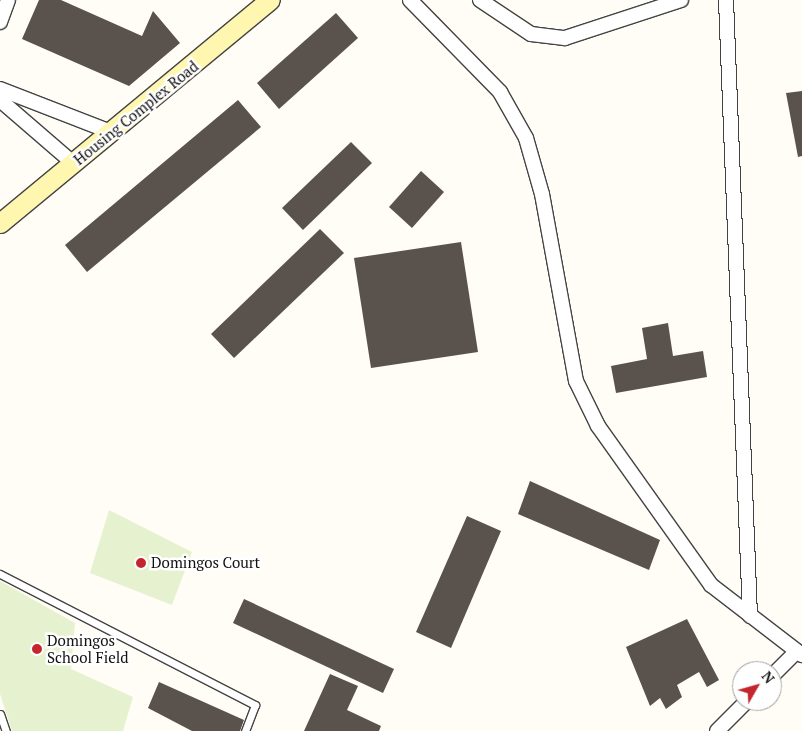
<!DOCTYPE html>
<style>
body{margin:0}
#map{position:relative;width:802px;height:731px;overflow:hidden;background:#fffdf5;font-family:"PT Serif",serif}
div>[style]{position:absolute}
.pitch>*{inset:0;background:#e6f2cf}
.building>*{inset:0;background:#5a524d}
.roads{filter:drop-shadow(1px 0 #444) drop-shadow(-1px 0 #444) drop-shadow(0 1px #444) drop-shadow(0 -1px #444)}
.lane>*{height:7px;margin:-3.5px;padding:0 3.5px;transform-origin:3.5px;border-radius:3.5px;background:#fff}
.street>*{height:14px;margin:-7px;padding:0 7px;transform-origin:7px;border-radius:7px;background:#fff}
.secondary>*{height:19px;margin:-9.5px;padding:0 9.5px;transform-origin:9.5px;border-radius:9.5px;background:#fff6b0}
.dots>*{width:14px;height:14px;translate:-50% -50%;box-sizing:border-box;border:2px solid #fff;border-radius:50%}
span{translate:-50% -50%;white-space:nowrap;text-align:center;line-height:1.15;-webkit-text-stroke:5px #fff;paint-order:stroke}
.street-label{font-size:15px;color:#111}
.poi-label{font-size:15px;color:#111}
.left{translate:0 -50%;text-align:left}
.north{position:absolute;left:732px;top:661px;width:50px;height:50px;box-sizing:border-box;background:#fff;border:1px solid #a0a0a0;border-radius:50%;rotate:52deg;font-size:14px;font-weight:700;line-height:20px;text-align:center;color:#111}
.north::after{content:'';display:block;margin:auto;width:18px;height:22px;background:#c4262e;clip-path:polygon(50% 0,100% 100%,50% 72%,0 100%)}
</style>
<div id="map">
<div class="pitch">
<i style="clip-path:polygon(109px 510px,192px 552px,172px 605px,90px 573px)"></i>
<i style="clip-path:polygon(0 581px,75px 623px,71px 669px,133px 697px,123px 731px,12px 731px,0 694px)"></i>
</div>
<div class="building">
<i style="clip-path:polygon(39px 0,61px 0,142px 36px,153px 11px,180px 43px,129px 86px,22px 39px)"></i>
<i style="clip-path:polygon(336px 13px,358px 38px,279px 109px,257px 83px)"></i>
<i style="clip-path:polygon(802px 91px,802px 156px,798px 157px,786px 93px)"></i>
<i style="clip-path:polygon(238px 100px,261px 127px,87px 272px,65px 245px)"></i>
<i style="clip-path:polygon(351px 142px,372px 163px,303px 230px,282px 208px)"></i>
<i style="clip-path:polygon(421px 171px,444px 192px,412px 228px,389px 207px)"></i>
<i style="clip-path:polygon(320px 229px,344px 253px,234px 358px,211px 334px)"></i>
<i style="clip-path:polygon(461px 242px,478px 352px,371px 368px,354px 258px)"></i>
<i style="clip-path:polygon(668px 323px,673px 356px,703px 351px,707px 377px,616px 393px,611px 366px,647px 359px,642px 328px)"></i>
<i style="clip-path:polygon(530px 481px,660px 540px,649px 570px,518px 514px)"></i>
<i style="clip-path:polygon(467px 516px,501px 531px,451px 648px,416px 632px)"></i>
<i style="clip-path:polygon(244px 599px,394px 669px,383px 693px,233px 623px)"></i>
<i style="clip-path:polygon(687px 619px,719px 680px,707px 687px,699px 672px,677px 685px,682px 697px,666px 709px,660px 698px,650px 706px,626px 647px)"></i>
<i style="clip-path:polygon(330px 674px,358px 686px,347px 710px,381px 726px,379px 731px,304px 731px)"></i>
<i style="clip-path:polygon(159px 682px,244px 720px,240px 731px,192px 731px,148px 708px)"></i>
</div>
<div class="roads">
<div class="lane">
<i style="left:0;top:574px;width:287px;rotate:27.2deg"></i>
<i style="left:255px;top:705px;width:28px;rotate:111deg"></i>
<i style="left:0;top:714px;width:18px;rotate:71deg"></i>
</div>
<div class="street">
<i style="left:410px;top:0;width:129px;rotate:45.6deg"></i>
<i style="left:500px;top:92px;width:53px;rotate:60.5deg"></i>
<i style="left:526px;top:138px;width:58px;rotate:74.1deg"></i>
<i style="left:542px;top:194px;width:190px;rotate:79.7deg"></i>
<i style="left:576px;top:381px;width:50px;rotate:63.9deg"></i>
<i style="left:598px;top:426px;width:195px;rotate:54.6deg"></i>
<i style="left:711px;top:585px;width:115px;rotate:37.6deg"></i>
<i style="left:480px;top:0;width:61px;rotate:33.7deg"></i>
<i style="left:531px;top:34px;width:34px;rotate:7deg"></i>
<i style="left:565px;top:38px;width:122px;rotate:-18.1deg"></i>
<i style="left:726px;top:0;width:616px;rotate:87.77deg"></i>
<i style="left:0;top:22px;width:23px;rotate:-70deg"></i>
<i style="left:0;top:89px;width:119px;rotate:21.2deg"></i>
<i style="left:0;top:100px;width:96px;rotate:40.8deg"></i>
<i style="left:772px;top:676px;width:34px;rotate:-45deg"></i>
<i style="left:717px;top:731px;width:42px;rotate:-45deg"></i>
</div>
<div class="secondary">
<i style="left:0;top:223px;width:350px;rotate:-39.6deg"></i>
</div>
</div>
<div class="dots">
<i style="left:141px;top:563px;background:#c4262e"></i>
<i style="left:37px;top:649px;background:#c4262e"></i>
</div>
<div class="street-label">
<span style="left:136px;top:113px;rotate:-39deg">Housing Complex Road</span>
</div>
<div class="poi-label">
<span class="left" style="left:151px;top:563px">Domingos Court</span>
<span class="left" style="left:47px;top:649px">Domingos<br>School Field</span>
</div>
<div class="north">N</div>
</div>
